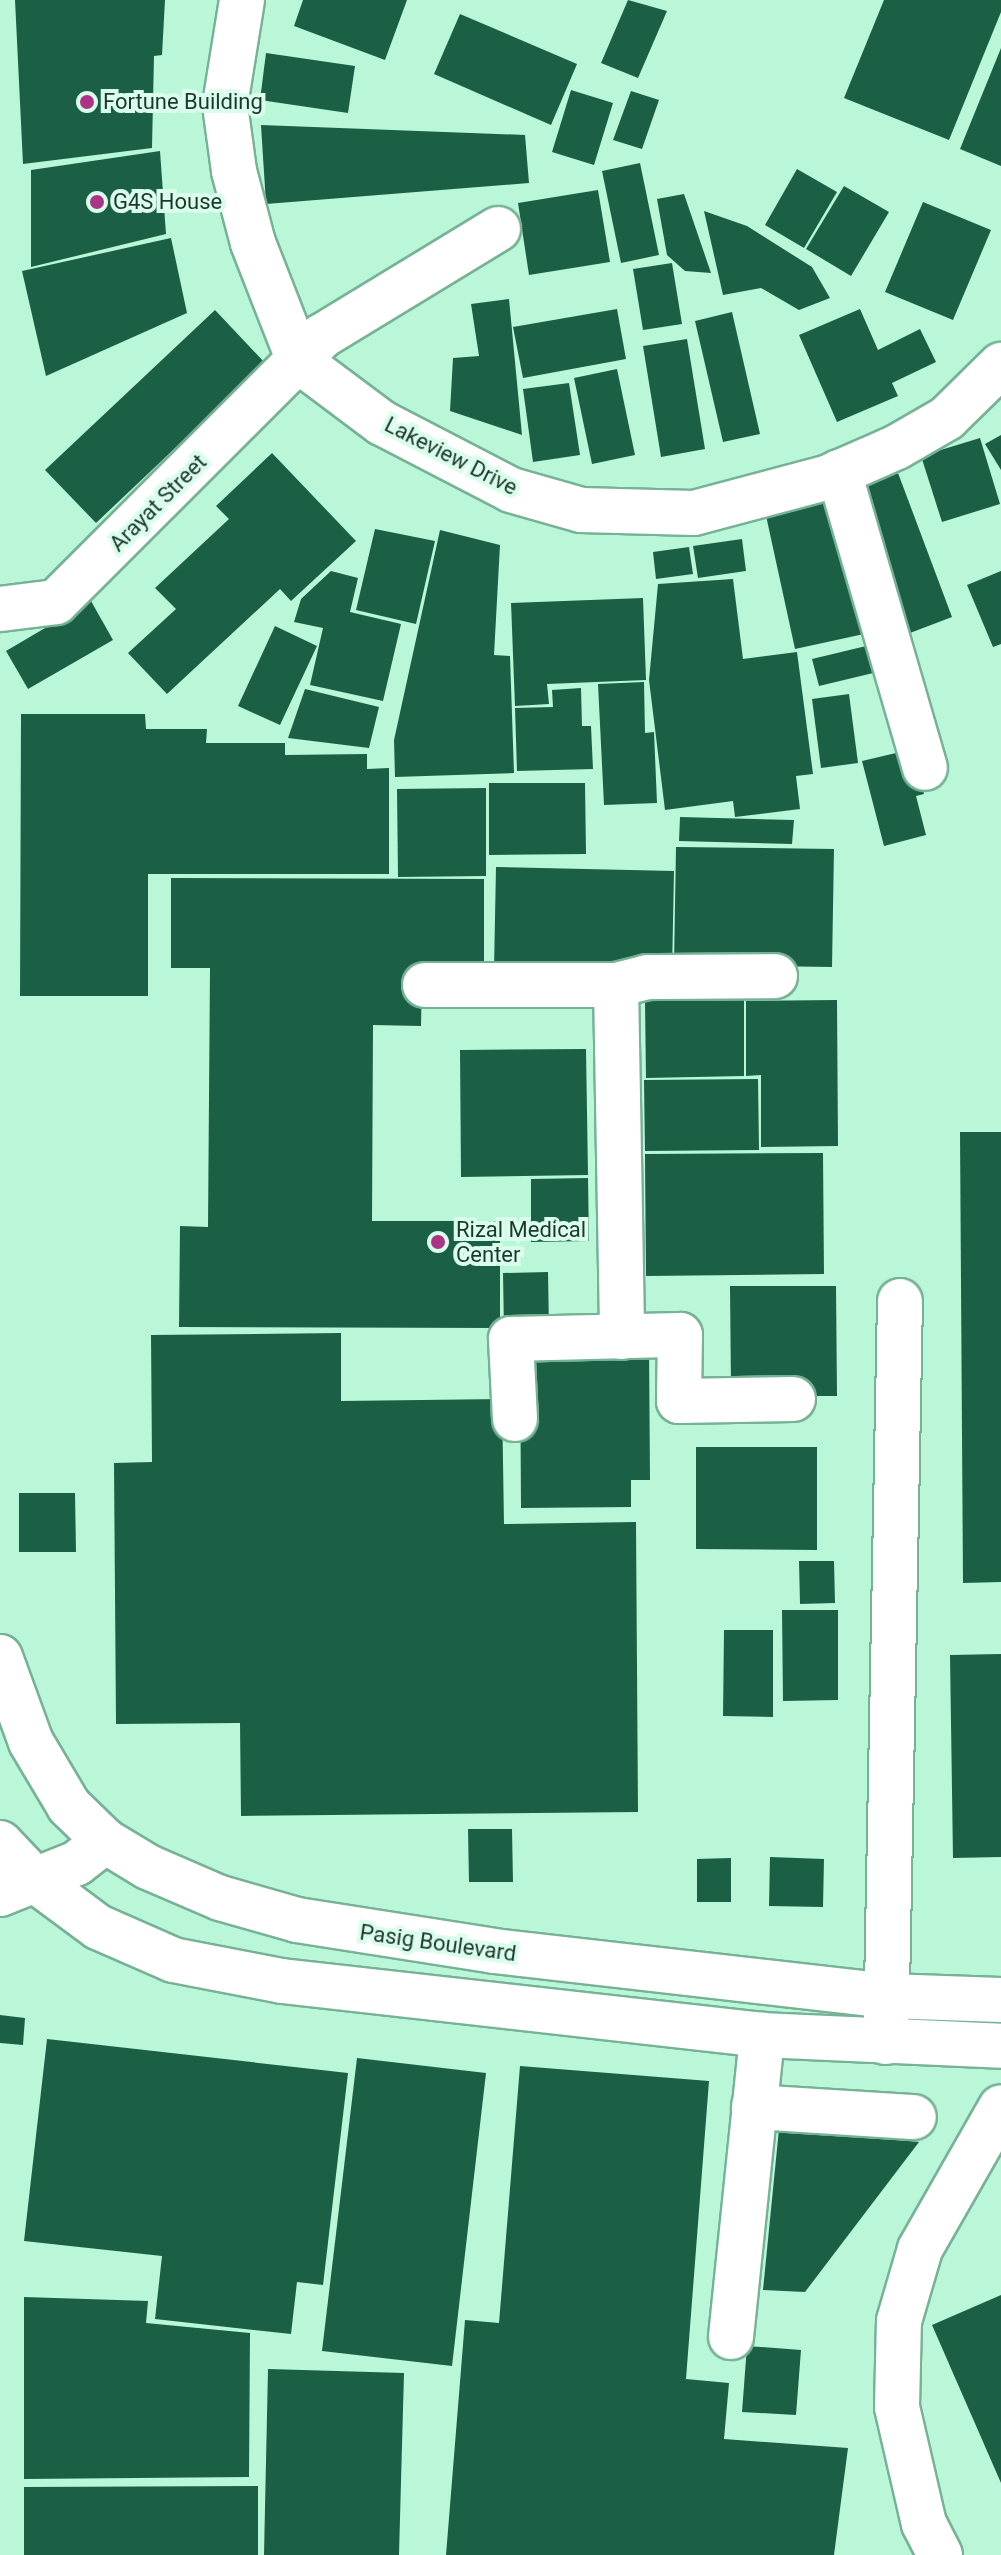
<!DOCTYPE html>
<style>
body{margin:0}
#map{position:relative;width:1001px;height:2555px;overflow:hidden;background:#baf7d9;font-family:Roboto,sans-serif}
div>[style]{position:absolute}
.building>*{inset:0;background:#1b6045}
.roads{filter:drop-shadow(2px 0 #77b296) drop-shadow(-2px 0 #77b296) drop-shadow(0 2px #77b296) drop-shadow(0 -2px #77b296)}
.minor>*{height:44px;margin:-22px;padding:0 22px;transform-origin:22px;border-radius:22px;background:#fff}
.major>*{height:44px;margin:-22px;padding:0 22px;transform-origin:22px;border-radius:22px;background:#fff}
.dots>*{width:22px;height:22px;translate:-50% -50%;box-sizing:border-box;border:4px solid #dafeec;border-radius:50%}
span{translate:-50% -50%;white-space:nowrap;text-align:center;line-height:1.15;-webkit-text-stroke:8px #dafeec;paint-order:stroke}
.poi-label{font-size:22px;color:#1e372c}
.left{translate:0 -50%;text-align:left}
.street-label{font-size:22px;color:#1e372c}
</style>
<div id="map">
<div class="building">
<i style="clip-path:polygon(15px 0,165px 0,162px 55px,154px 56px,152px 148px,23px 164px)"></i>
<i style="clip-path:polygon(303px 0,407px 0,385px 60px,294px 26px)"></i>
<i style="clip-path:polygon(628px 0,667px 11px,638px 78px,601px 63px)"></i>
<i style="clip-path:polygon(884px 0,1001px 0,1001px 12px,949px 140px,844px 98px)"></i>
<i style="clip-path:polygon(460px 14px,577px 64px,551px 125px,434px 74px)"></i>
<i style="clip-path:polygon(1001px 48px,1001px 166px,960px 149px)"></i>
<i style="clip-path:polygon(266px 53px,355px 66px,348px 113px,260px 100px)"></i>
<i style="clip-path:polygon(571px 90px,613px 103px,594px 165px,552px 152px)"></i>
<i style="clip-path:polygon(631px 91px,659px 100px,642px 149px,613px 140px)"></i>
<i style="clip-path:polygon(261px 125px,525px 135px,529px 183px,266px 204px)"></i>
<i style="clip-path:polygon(160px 151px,166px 234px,31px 267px,31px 170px)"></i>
<i style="clip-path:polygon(640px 163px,659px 255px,621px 263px,602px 171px)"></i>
<i style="clip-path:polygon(797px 169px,837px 192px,804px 248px,765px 225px)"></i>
<i style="clip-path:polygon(844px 186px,889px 212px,851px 276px,806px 249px)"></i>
<i style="clip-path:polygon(598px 190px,610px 262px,529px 275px,518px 203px)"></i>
<i style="clip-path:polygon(684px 194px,711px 273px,685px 271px,667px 255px,657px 199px)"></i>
<i style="clip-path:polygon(923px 202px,991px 230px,953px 320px,885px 292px)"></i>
<i style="clip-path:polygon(704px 211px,747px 226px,812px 267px,830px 298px,799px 310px,761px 288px,723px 295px)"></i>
<i style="clip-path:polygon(171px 238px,187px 313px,46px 376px,22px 271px)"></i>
<i style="clip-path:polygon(672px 263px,682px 324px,643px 330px,633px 269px)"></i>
<i style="clip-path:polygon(509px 299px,522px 435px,450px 411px,453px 358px,479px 356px,471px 304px)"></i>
<i style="clip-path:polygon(617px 309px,626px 359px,523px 378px,513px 327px)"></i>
<i style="clip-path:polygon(860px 309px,878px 350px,920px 329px,936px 362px,892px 383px,898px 396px,837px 422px,799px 335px)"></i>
<i style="clip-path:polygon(215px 310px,265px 363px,96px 523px,45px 470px)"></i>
<i style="clip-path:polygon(732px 312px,760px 434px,723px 442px,695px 321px)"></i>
<i style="clip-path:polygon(687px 339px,705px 449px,661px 457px,643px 346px)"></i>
<i style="clip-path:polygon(617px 369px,635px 455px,592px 464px,574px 378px)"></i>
<i style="clip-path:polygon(569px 383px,580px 455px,533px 462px,523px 389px)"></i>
<i style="clip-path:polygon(1001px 435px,1001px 470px,985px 444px)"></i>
<i style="clip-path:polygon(980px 438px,1000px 504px,942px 522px,921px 456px)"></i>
<i style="clip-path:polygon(272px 453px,356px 541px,291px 601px,280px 589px,167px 694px,128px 653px,176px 609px,155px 588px,229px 519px,216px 506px)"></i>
<i style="clip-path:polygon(898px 473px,952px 617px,910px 633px,857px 488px)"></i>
<i style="clip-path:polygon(834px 496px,864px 634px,795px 649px,765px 511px)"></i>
<i style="clip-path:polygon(375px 529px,435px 541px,416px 624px,356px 610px)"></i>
<i style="clip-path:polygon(440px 530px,500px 545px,494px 655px,510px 656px,514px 773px,395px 777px,394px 740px)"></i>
<i style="clip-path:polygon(742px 539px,746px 571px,698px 578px,693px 546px)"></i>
<i style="clip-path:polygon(689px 547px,693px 574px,656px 579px,653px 552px)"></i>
<i style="clip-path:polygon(331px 571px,358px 578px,350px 612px,401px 624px,383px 701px,310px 685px,323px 628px,294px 622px,301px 599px)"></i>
<i style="clip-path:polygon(1001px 571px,1001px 644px,993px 647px,967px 585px)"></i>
<i style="clip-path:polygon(733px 579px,743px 659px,797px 652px,813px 774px,796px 776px,800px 809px,735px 817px,733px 801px,665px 810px,649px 680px,658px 584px)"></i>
<i style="clip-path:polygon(643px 598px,646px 680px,547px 684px,549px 704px,515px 706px,511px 603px)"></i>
<i style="clip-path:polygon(91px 601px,113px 640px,28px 689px,6px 651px)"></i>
<i style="clip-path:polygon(275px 626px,317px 646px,280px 725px,238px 706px)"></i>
<i style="clip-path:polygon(887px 641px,894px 668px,819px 686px,812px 659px)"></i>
<i style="clip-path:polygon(644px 682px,645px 733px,654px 732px,657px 803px,604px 805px,598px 684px)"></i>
<i style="clip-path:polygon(581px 688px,582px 726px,591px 726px,593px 769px,517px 771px,515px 708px,553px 707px,552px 690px)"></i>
<i style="clip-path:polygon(305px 689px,379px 707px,369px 748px,288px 738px)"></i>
<i style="clip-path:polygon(849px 694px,858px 763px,821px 768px,812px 699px)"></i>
<i style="clip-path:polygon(21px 714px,145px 714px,146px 729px,207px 729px,206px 743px,285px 743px,285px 755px,367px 754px,367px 769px,389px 768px,389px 874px,148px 874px,148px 996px,20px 996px)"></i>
<i style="clip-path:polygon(913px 749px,924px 794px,916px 796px,926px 835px,884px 846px,862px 761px)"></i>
<i style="clip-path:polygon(489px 783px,585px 783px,586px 854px,489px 855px)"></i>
<i style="clip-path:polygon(486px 788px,486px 876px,398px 877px,397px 789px)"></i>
<i style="clip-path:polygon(680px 817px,794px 820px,792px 844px,679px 841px)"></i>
<i style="clip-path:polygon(676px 847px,834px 849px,832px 967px,674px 965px)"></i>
<i style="clip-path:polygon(496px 867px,674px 871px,672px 972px,494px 969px)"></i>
<i style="clip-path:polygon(171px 878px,484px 879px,484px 978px,422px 978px,421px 1026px,373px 1025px,372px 1221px,500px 1221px,500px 1328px,179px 1327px,180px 1226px,208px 1227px,210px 968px,171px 968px)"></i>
<i style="clip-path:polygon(744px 1000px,744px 1076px,646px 1078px,645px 1001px)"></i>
<i style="clip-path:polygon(837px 1000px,838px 1146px,761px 1147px,761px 1075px,746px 1076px,746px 1001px)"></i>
<i style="clip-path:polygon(586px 1049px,588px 1175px,461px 1177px,460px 1050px)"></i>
<i style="clip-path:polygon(758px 1079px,759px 1150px,645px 1151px,644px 1080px)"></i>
<i style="clip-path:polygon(960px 1132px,1001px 1132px,1001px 1582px,963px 1583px)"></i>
<i style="clip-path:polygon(823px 1153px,824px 1274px,646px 1276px,645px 1154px)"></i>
<i style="clip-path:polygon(588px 1178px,589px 1241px,531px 1242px,531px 1179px)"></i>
<i style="clip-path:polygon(548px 1272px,549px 1330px,504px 1330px,503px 1273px)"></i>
<i style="clip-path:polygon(730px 1286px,836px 1286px,837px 1396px,777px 1396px,731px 1387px)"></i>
<i style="clip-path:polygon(341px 1333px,341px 1401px,502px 1399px,504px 1524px,636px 1522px,638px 1812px,241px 1816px,240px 1723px,116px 1724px,114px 1463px,152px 1462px,151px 1335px)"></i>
<i style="clip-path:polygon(649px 1345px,650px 1480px,631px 1480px,631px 1507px,521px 1508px,520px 1346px)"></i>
<i style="clip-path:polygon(696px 1447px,817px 1447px,817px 1550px,696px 1549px)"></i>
<i style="clip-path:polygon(19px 1493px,75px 1493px,76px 1552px,19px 1552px)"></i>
<i style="clip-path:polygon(799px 1561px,834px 1561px,835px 1603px,800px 1604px)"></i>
<i style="clip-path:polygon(782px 1610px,838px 1610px,838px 1700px,783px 1701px)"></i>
<i style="clip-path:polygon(724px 1630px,773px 1630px,773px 1717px,723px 1716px)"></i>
<i style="clip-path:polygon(1001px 1654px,1001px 1857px,953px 1858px,950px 1655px)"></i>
<i style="clip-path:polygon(468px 1829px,512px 1829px,513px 1882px,469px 1882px)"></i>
<i style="clip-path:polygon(770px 1857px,824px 1859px,823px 1907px,769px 1906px)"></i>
<i style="clip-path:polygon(731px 1858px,731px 1902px,697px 1902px,697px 1859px)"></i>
<i style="clip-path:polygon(0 2015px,25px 2018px,23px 2045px,0 2043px)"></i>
<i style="clip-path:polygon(47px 2039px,348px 2073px,323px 2285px,297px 2282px,291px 2334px,155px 2319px,162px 2256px,24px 2241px)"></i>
<i style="clip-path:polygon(357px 2058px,486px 2073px,452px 2366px,322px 2351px)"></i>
<i style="clip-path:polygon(520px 2066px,709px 2081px,686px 2379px,729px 2383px,724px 2439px,848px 2448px,834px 2555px,446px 2555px,465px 2320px,499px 2323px)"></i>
<i style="clip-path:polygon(779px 2129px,919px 2142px,805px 2292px,763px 2290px)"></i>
<i style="clip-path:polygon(1001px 2295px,1001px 2483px,932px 2325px)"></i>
<i style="clip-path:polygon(24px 2297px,148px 2301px,146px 2323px,250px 2333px,249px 2477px,24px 2479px)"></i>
<i style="clip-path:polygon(747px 2346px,801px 2350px,796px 2415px,742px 2412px)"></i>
<i style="clip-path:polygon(268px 2369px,404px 2373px,399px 2555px,264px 2555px)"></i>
<i style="clip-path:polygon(258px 2486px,258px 2555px,24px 2555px,24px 2487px)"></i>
</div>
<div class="roads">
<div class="minor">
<i style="left:242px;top:0;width:106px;rotate:99.2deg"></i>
<i style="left:225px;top:105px;width:67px;rotate:82.2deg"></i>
<i style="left:234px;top:171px;width:74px;rotate:75.2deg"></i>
<i style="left:253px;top:243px;width:127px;rotate:68.7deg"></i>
<i style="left:299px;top:361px;width:104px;rotate:36.8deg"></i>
<i style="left:382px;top:423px;width:145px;rotate:27.4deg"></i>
<i style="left:511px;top:490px;width:73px;rotate:15.9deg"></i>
<i style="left:581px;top:510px;width:113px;rotate:1.5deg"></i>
<i style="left:694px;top:513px;width:140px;rotate:-14.9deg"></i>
<i style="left:829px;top:477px;width:74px;rotate:-23.8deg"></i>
<i style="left:897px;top:447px;width:58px;rotate:-30.1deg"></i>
<i style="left:947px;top:418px;width:76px;rotate:-44.5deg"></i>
<i style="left:839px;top:472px;width:308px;rotate:73.8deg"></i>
<i style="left:0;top:609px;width:56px;rotate:-7.1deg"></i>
<i style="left:56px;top:602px;width:376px;rotate:-45deg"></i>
<i style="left:322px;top:336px;width:206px;rotate:-31.3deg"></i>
<i style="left:425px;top:985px;width:191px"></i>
<i style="left:616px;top:985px;width:352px;rotate:89deg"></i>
<i style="left:616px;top:985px;width:32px;rotate:-14deg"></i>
<i style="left:647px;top:977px;width:128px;rotate:-0.4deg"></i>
<i style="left:515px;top:1419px;width:80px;rotate:-92.9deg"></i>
<i style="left:511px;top:1339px;width:169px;rotate:-1.4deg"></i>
<i style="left:680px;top:1335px;width:66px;rotate:90.9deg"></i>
<i style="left:679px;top:1401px;width:114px;rotate:-1deg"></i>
<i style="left:0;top:1894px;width:83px;rotate:-21.9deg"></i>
<i style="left:77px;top:1863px;width:36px;rotate:-38deg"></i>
<i style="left:886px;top:2042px;width:741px;rotate:-88.92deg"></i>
<i style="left:754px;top:2107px;width:160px;rotate:3.6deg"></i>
<i style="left:731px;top:2337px;width:304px;rotate:-84.1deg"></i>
<i style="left:940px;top:2555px;width:35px;rotate:-117deg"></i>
<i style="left:924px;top:2524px;width:120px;rotate:-103deg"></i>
<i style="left:897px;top:2407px;width:86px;rotate:-88.7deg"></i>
<i style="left:899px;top:2321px;width:75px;rotate:-73.7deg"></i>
<i style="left:920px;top:2249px;width:163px;rotate:-60.3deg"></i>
</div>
<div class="major">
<i style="left:0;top:1657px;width:90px;rotate:70deg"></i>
<i style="left:31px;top:1742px;width:74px;rotate:59.3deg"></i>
<i style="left:69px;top:1806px;width:50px;rotate:44.2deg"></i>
<i style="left:105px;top:1841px;width:50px;rotate:31.2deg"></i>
<i style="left:148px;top:1867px;width:78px;rotate:23.3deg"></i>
<i style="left:220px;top:1898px;width:80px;rotate:15.9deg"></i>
<i style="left:297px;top:1920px;width:199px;rotate:8.9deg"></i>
<i style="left:494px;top:1951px;width:396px;rotate:6.5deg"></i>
<i style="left:887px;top:1996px;width:114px;rotate:2deg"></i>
<i style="left:0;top:1843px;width:52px;rotate:46.5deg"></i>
<i style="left:36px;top:1881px;width:77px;rotate:36.6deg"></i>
<i style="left:98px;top:1927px;width:82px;rotate:23.7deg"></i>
<i style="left:173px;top:1960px;width:111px;rotate:10.9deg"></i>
<i style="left:282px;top:1981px;width:483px;rotate:6.4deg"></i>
<i style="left:762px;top:2035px;width:239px;rotate:2.6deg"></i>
</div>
</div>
<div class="dots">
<i style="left:87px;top:102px;background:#ad3387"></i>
<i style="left:97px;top:202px;background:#ad3387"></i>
<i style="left:438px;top:1242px;background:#ad3387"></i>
</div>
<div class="poi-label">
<span class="left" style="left:103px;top:102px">Fortune Building</span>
<span class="left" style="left:113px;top:202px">G4S House</span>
<span class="left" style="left:456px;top:1242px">Rizal Medical<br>Center</span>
</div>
<div class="street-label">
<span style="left:451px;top:456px;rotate:27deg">Lakeview Drive</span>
<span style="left:158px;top:503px;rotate:-45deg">Arayat Street</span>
<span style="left:438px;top:1943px;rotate:8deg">Pasig Boulevard</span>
</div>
</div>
